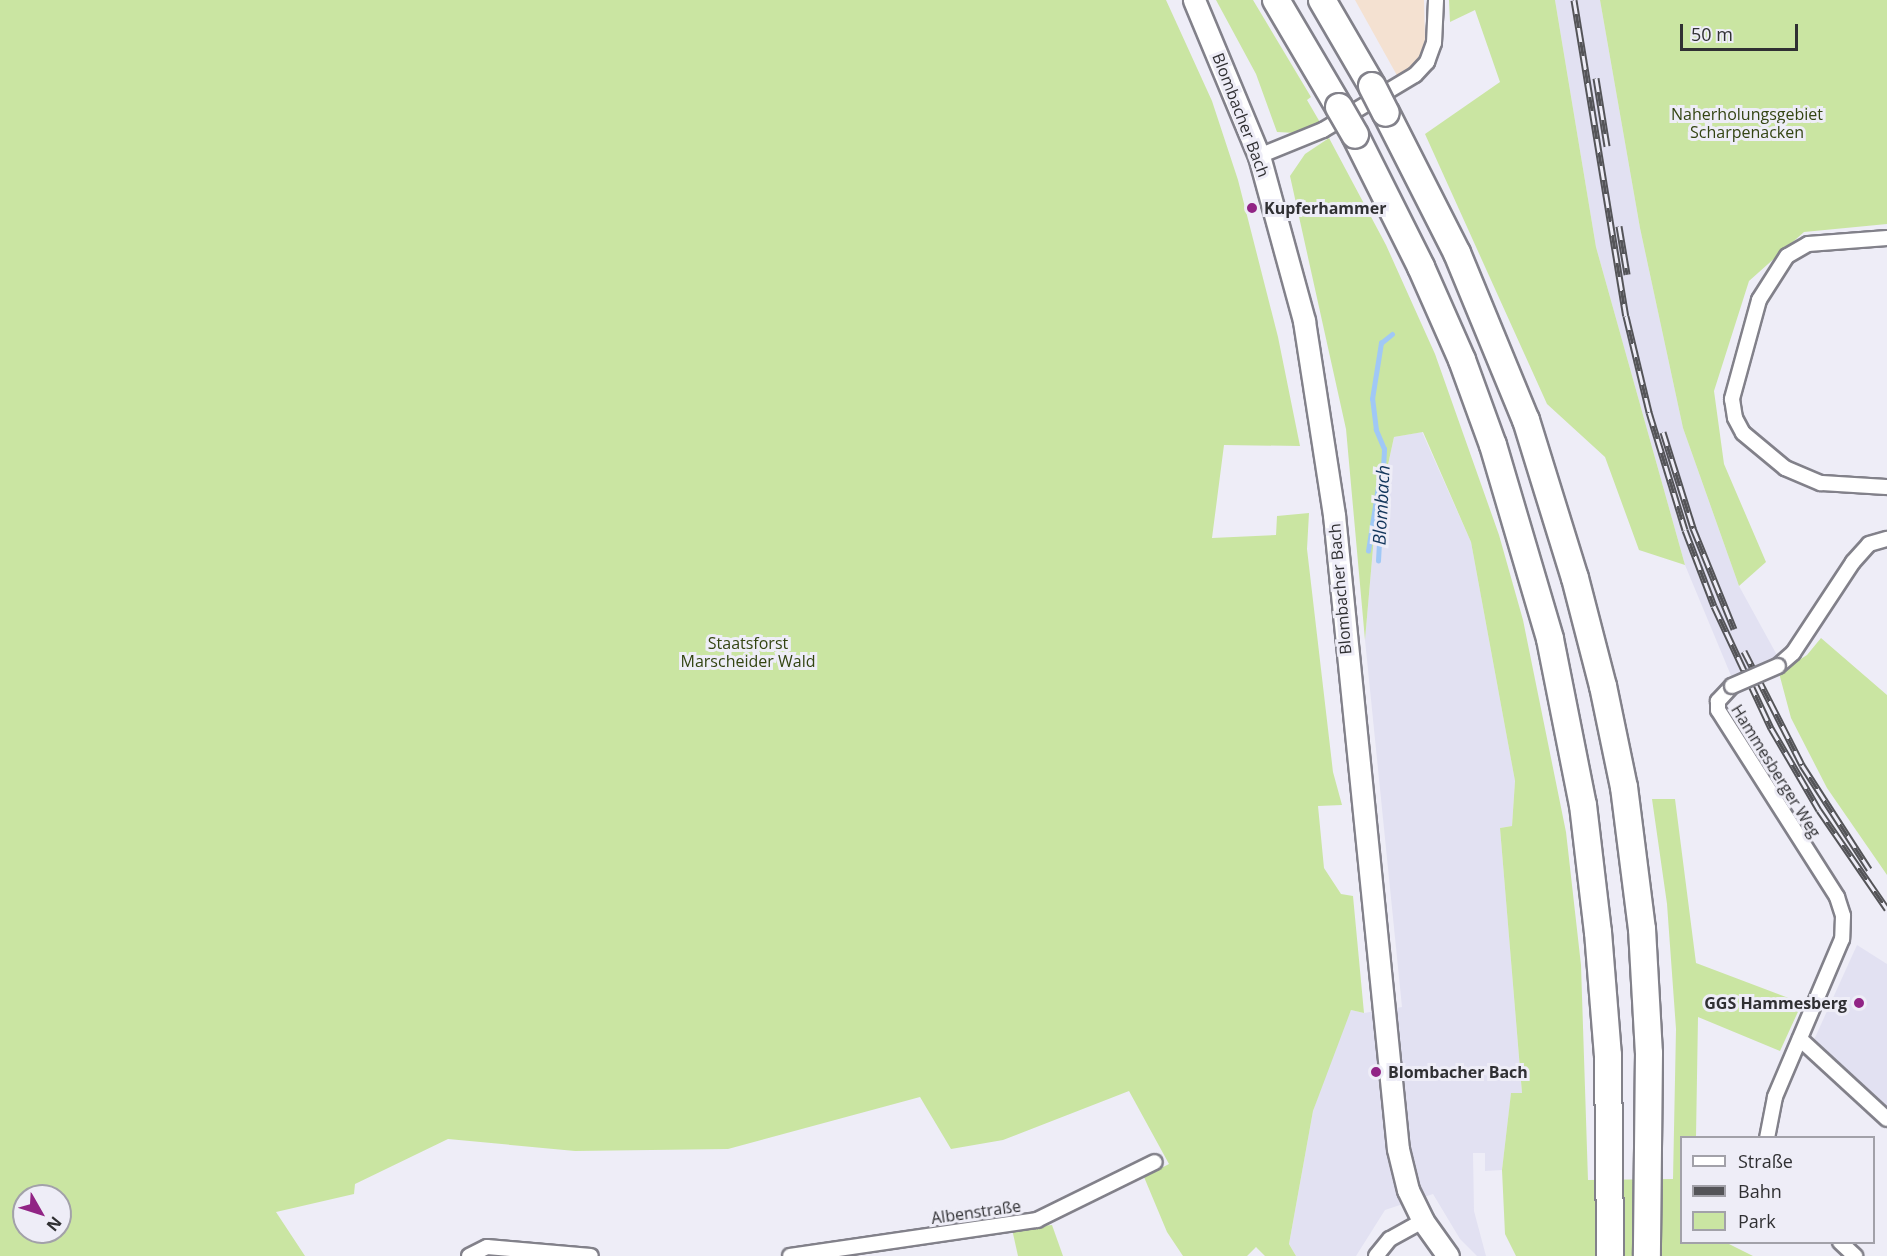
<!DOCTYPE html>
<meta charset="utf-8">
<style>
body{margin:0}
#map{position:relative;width:1887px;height:1256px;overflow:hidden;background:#eeedf7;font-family:"Open Sans",sans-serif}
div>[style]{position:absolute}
.commercial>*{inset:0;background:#f4e1d1}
.built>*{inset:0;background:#e2e1f2}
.green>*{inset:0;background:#cae5a2}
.stream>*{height:4.5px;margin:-2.25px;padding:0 2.25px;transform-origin:2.25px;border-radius:2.25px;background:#a0c8f6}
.roads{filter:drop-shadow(2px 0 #82818a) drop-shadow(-2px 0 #82818a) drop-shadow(0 2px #82818a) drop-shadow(0 -2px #82818a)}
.street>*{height:14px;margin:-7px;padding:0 7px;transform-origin:7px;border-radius:7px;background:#fff}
.primary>*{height:21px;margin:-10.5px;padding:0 10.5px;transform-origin:10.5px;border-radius:10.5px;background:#fff}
.highway>*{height:26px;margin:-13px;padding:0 13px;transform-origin:13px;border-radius:13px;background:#fff}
.rail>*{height:7px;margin-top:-3.5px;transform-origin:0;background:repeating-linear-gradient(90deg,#eeedf7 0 14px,#545458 0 28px);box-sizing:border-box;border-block:2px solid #545458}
.bridges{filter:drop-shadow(2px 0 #82818a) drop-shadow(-2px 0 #82818a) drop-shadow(0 2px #82818a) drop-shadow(0 -2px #82818a)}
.street-bridge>*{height:14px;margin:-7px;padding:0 7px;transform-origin:7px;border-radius:7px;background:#fff}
.highway-bridge>*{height:26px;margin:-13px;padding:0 13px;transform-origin:13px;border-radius:13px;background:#fff}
.dots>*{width:16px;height:16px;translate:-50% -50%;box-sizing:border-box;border:3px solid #eeedf7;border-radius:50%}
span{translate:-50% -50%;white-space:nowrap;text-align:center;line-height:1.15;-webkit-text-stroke:6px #eeedf7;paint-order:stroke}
.park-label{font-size:16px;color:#334412}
.street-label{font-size:16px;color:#303033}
.poi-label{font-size:16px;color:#303033;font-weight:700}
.left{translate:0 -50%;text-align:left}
.right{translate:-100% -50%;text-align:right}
.water-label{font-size:18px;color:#12365b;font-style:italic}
.legend{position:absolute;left:1680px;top:1136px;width:195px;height:108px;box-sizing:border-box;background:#eeedf7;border:2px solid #a2a1a9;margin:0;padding:8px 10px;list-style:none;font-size:18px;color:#303033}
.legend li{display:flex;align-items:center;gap:12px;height:30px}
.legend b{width:30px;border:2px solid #a2a1a9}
.north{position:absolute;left:12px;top:1184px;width:60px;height:60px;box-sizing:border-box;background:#eeedf7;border:2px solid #a2a1a9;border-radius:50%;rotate:129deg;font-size:16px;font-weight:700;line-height:24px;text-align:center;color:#303033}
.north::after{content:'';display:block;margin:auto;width:21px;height:27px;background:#912485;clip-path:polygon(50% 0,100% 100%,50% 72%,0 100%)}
.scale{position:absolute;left:1680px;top:24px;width:118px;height:27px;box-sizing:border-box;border:3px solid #303033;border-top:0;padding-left:8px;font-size:18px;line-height:21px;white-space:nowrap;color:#303033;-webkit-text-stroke:4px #eeedf7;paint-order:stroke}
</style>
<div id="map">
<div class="commercial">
<i style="clip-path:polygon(1355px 0,1424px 0,1425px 40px,1418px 61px,1399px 79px)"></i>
</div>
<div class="built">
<i style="clip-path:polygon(1555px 0,1600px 0,1640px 228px,1683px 428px,1739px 586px,1778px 657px,1732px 678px,1685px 565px,1596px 247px)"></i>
<i style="clip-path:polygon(1422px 432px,1471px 542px,1515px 781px,1512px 826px,1500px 828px,1522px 1093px,1511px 1094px,1502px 1170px,1485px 1171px,1485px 1153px,1473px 1153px,1474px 1211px,1486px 1256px,1477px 1256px,1460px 1239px,1433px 1194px,1385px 1210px,1356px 1256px,1296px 1256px,1289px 1244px,1313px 1111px,1340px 1033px,1351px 1010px,1364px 1013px,1402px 1007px,1365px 640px,1375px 525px,1394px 437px)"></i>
<i style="clip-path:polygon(1857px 945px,1887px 964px,1887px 1111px,1813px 1042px)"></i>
</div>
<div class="green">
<i style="clip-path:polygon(evenodd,0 0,1166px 0,1212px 101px,1238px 180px,1278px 337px,1300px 446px,1224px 445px,1212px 538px,1276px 535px,1277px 516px,1309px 513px,1307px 549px,1333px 772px,1342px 805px,1318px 806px,1324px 868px,1341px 894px,1353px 896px,1364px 1013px,1351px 1010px,1313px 1111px,1289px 1244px,1296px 1256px,1265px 1256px,1256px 1247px,1247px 1256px,1183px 1256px,1167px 1232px,1144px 1177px,1169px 1164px,1129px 1091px,1003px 1140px,951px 1149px,920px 1097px,728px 1149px,575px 1151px,448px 1139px,355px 1184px,354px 1194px,276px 1212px,305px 1256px,0 1256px,0 0,24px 1196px,60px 1196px,60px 1232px,24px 1232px,24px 1196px)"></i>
<i style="clip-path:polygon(1216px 0,1253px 0,1311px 97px,1307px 100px,1321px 124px,1296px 133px,1277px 132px,1256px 74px)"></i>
<i style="clip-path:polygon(1449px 0,1555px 0,1596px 247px,1685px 565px,1639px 550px,1605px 457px,1547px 404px,1425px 134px,1500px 82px,1475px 10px,1450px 22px)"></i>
<i style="clip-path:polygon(1600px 0,1887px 0,1887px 224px,1804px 232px,1749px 281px,1714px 391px,1724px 464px,1766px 562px,1739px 586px,1683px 428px,1640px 228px)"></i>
<i style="clip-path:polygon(1329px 138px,1386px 245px,1435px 354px,1499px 535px,1523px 620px,1566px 832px,1581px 965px,1588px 1180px,1673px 1179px,1676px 1029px,1667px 904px,1652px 799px,1675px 799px,1696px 963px,1802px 1003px,1780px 1051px,1698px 1017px,1696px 1137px,1682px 1138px,1682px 1242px,1727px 1243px,1753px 1256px,1516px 1256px,1505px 1234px,1502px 1170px,1511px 1093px,1522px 1093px,1500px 828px,1512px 826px,1515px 781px,1471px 542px,1423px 432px,1394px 437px,1375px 525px,1365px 640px,1346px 429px,1290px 176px,1305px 154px)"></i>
<i style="clip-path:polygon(1821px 638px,1887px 695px,1887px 875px,1827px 788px,1791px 718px,1779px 673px,1807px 655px)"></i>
<i style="clip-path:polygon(1052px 1225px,1063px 1256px,1018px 1256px,1012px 1229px)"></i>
</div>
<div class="stream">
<i style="left:1368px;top:551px;width:85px;rotate:-81.2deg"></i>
<i style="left:1378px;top:561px;width:112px;rotate:-86.9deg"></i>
<i style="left:1384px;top:449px;width:21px;rotate:-113deg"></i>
<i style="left:1376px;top:430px;width:31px;rotate:-97deg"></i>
<i style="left:1372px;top:399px;width:57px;rotate:-80.9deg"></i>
<i style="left:1381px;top:343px;width:14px;rotate:-39deg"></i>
</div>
<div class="roads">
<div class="street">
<i style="left:1259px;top:156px;width:69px;rotate:-22.1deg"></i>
<i style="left:1323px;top:130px;width:107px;rotate:-30.9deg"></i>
<i style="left:1415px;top:75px;width:18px;rotate:-47deg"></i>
<i style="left:1427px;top:62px;width:20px;rotate:-70deg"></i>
<i style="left:1434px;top:43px;width:43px;rotate:-87.3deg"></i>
<i style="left:1887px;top:238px;width:79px;rotate:175.7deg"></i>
<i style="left:1808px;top:244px;width:24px;rotate:150deg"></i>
<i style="left:1787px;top:256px;width:52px;rotate:122.5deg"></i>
<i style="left:1759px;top:300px;width:103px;rotate:105.3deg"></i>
<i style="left:1732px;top:399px;width:19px;rotate:81deg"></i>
<i style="left:1735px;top:418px;width:17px;rotate:62deg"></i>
<i style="left:1743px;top:433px;width:55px;rotate:39.8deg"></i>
<i style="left:1785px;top:468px;width:39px;rotate:23deg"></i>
<i style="left:1821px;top:483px;width:66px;rotate:3.5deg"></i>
<i style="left:1778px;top:666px;width:20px;rotate:-41deg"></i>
<i style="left:1793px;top:653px;width:109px;rotate:-56.6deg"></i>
<i style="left:1853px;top:562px;width:24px;rotate:-48deg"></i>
<i style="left:1869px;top:544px;width:19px;rotate:-16deg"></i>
<i style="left:1732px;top:686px;width:21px;rotate:133deg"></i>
<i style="left:1718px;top:701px;width:9px;rotate:90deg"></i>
<i style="left:1718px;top:710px;width:222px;rotate:57.5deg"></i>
<i style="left:1837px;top:897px;width:20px;rotate:72deg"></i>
<i style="left:1843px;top:916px;width:23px;rotate:92deg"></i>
<i style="left:1842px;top:939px;width:172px;rotate:113deg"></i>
<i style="left:1775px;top:1097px;width:42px;rotate:101deg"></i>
<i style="left:1800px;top:1039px;width:118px;rotate:42.6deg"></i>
<i style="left:1840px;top:1242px;width:21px;rotate:43deg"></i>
<i style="left:469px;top:1256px;width:20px;rotate:-27deg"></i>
<i style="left:487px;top:1247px;width:104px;rotate:4.9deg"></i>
<i style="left:790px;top:1256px;width:250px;rotate:-8.3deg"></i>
<i style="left:1037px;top:1220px;width:131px;rotate:-26.2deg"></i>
<i style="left:1376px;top:1256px;width:22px;rotate:-51deg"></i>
<i style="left:1390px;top:1239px;width:38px;rotate:-29deg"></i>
</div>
<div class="primary">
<i style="left:1194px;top:0;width:169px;rotate:67.4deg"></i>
<i style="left:1259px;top:156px;width:171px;rotate:74.7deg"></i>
<i style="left:1304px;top:321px;width:196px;rotate:81.2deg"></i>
<i style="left:1334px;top:515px;width:637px;rotate:84.24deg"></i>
<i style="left:1398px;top:1149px;width:42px;rotate:76.3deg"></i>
<i style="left:1408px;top:1190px;width:34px;rotate:64deg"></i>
<i style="left:1423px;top:1221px;width:43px;rotate:54.5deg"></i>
</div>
<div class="highway">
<i style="left:1276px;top:0;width:124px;rotate:59.5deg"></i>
<i style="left:1322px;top:0;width:99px;rotate:59.8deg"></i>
<i style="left:1386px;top:113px;width:157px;rotate:63.1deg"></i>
<i style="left:1457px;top:253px;width:181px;rotate:67.6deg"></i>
<i style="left:1526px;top:420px;width:165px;rotate:72.8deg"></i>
<i style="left:1575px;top:578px;width:112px;rotate:75.5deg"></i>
<i style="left:1603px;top:686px;width:103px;rotate:78.3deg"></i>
<i style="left:1624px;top:787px;width:143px;rotate:82.8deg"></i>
<i style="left:1642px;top:929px;width:124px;rotate:86.8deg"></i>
<i style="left:1649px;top:1053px;width:203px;rotate:90.6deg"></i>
<i style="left:1355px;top:135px;width:148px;rotate:63.4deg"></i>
<i style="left:1421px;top:267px;width:102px;rotate:66.2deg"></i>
<i style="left:1462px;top:360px;width:90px;rotate:70deg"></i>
<i style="left:1493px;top:445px;width:202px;rotate:73.6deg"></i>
<i style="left:1550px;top:639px;width:169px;rotate:78.8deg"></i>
<i style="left:1583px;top:805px;width:128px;rotate:83.3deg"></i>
<i style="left:1598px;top:932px;width:123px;rotate:85.4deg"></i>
<i style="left:1608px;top:1055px;width:201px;rotate:89.4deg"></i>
</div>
</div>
<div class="rail">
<i style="left:1574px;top:0;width:320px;rotate:80.7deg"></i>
<i style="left:1626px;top:316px;width:99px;rotate:76.5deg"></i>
<i style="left:1649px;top:412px;width:123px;rotate:73deg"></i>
<i style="left:1685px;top:530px;width:81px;rotate:69.1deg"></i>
<i style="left:1714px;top:606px;width:135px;rotate:65deg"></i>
<i style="left:1771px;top:728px;width:95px;rotate:59.7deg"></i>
<i style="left:1819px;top:810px;width:120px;rotate:55.5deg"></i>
<i style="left:1596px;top:78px;width:69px;rotate:80.8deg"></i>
<i style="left:1619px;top:226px;width:49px;rotate:80.5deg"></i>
<i style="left:1663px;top:432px;width:101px;rotate:72.6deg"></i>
<i style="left:1693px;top:528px;width:109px;rotate:67.9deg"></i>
<i style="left:1744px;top:651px;width:128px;rotate:63deg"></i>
<i style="left:1802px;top:765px;width:124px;rotate:57.2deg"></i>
</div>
<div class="bridges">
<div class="street-bridge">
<i style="left:1732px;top:686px;width:50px;rotate:-23.5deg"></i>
</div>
<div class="highway-bridge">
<i style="left:1372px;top:86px;width:30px;rotate:63deg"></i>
<i style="left:1339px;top:107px;width:32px;rotate:60deg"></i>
</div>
</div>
<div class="dots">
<i style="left:1252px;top:208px;background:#912485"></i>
<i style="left:1859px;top:1003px;background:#912485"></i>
<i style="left:1376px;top:1072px;background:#912485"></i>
</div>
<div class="park-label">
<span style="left:1747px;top:123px">Naherholungsgebiet<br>Scharpenacken</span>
<span style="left:748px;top:652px">Staatsforst<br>Marscheider Wald</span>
</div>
<div class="street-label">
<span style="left:1241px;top:115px;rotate:69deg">Blombacher Bach</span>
<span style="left:1340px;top:589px;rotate:-95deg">Blombacher Bach</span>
<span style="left:1776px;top:771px;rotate:58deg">Hammesberger Weg</span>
<span style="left:976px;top:1212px;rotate:-8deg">Albenstraße</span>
</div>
<div class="poi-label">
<span class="left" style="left:1264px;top:208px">Kupferhammer</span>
<span class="right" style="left:1847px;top:1003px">GGS Hammesberg</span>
<span class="left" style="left:1388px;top:1072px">Blombacher Bach</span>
</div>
<div class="water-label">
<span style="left:1381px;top:505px;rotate:-87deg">Blombach</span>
</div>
<ul class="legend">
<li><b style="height:8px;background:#fff"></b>Straße</li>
<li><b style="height:8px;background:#545458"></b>Bahn</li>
<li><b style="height:16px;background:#cae5a2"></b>Park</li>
</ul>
<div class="north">N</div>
<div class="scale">50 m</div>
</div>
